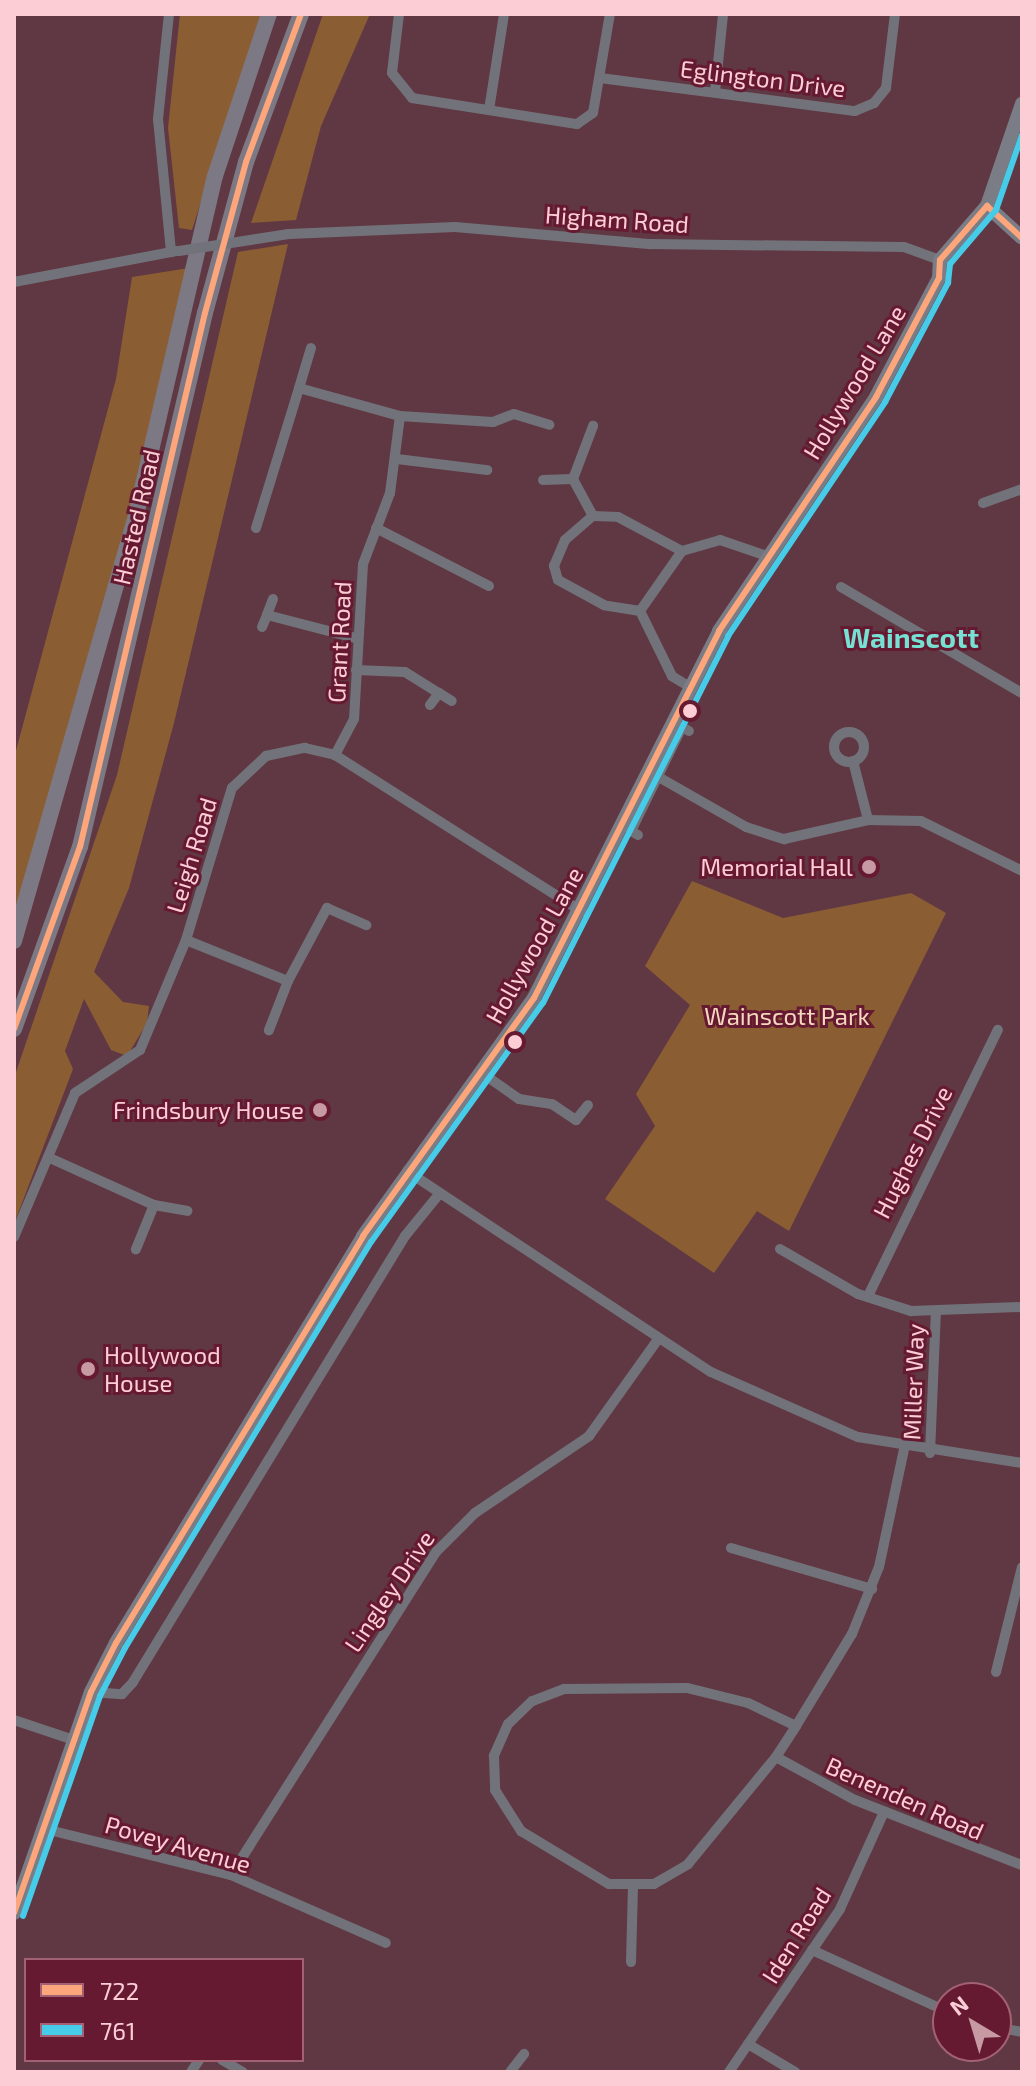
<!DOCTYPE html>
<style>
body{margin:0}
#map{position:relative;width:1036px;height:2086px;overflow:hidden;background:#603843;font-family:"Exo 2",sans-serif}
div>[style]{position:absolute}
.green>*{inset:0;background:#8a5d33}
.street>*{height:10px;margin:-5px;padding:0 5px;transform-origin:5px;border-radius:5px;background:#72737a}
.street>.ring{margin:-5px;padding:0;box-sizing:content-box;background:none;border:10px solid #72737a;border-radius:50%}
.secondary>*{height:14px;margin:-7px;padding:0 7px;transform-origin:7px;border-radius:7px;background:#7a7d86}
.primary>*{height:16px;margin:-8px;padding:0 8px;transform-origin:8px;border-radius:8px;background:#7c7984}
.street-bridge>*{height:10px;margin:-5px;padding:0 5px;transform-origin:5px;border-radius:5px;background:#72737a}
.bus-1>*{height:6px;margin:-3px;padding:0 3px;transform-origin:3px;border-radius:3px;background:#fea67b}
.bus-2>*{height:6px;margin:-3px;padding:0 3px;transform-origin:3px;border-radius:3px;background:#46cce9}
.dots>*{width:22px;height:22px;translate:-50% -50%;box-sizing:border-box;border:4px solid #661a32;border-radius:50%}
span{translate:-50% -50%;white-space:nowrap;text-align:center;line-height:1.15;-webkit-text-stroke:6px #661a32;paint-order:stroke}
.street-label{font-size:24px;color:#fdcdd6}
.poi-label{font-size:24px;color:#fdcdd6}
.right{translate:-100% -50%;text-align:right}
.left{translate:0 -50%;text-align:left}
.park-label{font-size:24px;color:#f5d8bd}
.quarter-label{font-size:28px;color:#76e0d3;font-weight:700}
.frame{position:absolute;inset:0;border:16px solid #fdcdd6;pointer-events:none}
.legend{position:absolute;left:24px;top:1958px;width:280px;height:104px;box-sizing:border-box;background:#661a32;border:2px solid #a26274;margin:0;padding:10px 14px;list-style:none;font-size:24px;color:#fdcdd6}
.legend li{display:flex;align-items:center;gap:16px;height:40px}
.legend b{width:40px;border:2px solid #a26274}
.north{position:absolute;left:932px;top:1982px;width:80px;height:80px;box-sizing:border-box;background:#661a32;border:2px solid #a26274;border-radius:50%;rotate:322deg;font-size:22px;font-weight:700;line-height:32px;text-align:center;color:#fdcdd6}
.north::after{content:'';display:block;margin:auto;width:28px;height:36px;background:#c699a3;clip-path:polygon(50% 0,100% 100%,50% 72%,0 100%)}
</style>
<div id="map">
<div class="green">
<i style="clip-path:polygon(180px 14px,261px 14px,192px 230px,179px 228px,168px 128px)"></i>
<i style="clip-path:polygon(323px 14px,370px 14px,321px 126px,296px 220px,251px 223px)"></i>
<i style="clip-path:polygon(288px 244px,174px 723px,129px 888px,94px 972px,123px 1002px,149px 1006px,147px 1023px,127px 1056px,111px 1050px,84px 999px,65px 1051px,73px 1069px,14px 1224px,14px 1078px,117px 775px,238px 252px)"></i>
<i style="clip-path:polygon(189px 268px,111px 589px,14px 922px,14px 758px,116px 379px,132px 277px)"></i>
<i style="clip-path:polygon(692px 881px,783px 918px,911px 893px,946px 913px,789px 1231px,757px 1211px,714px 1273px,605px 1199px,655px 1126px,636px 1094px,690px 1005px,645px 966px)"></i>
</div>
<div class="street">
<i style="left:169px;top:14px;width:106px;rotate:96deg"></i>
<i style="left:158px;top:119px;width:134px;rotate:84.4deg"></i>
<i style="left:399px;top:14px;width:59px;rotate:96.8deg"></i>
<i style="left:392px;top:73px;width:32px;rotate:51deg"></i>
<i style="left:412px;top:98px;width:167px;rotate:9deg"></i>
<i style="left:577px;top:124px;width:19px;rotate:-35deg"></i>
<i style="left:593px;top:113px;width:100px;rotate:-80.3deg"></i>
<i style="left:600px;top:78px;width:257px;rotate:7.4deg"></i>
<i style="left:855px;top:111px;width:21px;rotate:-23deg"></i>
<i style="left:874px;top:103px;width:19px;rotate:-51deg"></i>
<i style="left:886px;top:88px;width:75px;rotate:-83.1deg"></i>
<i style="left:715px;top:92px;width:78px;rotate:-84.1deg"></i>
<i style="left:489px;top:110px;width:97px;rotate:-81.1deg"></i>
<i style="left:289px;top:234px;width:166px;rotate:-2.4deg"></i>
<i style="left:455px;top:227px;width:197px;rotate:5deg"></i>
<i style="left:651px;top:244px;width:253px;rotate:0.7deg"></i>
<i style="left:904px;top:247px;width:38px;rotate:20deg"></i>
<i style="left:14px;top:282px;width:166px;rotate:-10.8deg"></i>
<i style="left:311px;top:348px;width:42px;rotate:106.7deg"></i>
<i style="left:299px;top:388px;width:105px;rotate:15.5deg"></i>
<i style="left:400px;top:416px;width:78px;rotate:97.4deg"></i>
<i style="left:390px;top:493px;width:76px;rotate:110.8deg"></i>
<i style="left:363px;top:564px;width:155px;rotate:93.3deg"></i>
<i style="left:354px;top:719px;width:41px;rotate:117.8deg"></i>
<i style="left:400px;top:416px;width:93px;rotate:3.7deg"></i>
<i style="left:493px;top:422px;width:22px;rotate:-21deg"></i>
<i style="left:514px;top:414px;width:37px;rotate:17deg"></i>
<i style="left:397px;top:459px;width:91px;rotate:7deg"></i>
<i style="left:543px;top:480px;width:30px;rotate:-2deg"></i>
<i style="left:983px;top:503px;width:41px;rotate:-19.7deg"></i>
<i style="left:593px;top:516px;width:42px;rotate:-118.4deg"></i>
<i style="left:573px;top:479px;width:57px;rotate:-69.3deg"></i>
<i style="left:256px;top:528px;width:146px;rotate:-72.9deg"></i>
<i style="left:376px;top:528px;width:127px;rotate:27.2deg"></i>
<i style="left:841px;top:587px;width:210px;rotate:30.4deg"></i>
<i style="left:273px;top:599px;width:17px;rotate:111deg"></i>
<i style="left:267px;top:615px;width:92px;rotate:14.5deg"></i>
<i style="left:640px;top:611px;width:73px;rotate:-55deg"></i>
<i style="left:262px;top:627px;width:13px;rotate:-67deg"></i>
<i style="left:356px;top:670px;width:49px;rotate:2.3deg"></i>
<i style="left:405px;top:672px;width:40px;rotate:32deg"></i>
<i style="left:439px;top:693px;width:15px;rotate:127deg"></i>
<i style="left:690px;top:687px;width:21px;rotate:-149deg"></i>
<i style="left:672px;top:676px;width:72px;rotate:-116.2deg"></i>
<i style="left:640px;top:611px;width:36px;rotate:-171deg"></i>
<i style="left:604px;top:605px;width:52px;rotate:-151.5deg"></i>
<i style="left:558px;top:580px;width:15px;rotate:-106deg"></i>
<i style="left:554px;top:566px;width:28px;rotate:-67deg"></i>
<i style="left:565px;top:540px;width:37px;rotate:-41deg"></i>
<i style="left:593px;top:516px;width:25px;rotate:2deg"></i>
<i style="left:618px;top:517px;width:72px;rotate:28deg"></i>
<i style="left:682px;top:551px;width:40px;rotate:-16deg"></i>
<i style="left:720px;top:540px;width:53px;rotate:18.8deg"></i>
<i style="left:439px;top:693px;width:15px;rotate:32deg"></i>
<i class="ring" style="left:834px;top:732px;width:20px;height:20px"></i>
<i style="left:853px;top:761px;width:61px;rotate:75.7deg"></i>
<i style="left:648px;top:771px;width:113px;rotate:29.7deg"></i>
<i style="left:746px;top:827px;width:40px;rotate:18deg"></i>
<i style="left:784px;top:839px;width:86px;rotate:-12.7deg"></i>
<i style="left:868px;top:820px;width:53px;rotate:1.1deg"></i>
<i style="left:921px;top:821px;width:113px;rotate:26.3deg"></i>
<i style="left:638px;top:835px;width:8px;rotate:-150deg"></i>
<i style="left:631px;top:831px;width:116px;rotate:-63.9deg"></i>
<i style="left:682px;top:727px;width:8px;rotate:30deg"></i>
<i style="left:186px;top:940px;width:110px;rotate:21.9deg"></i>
<i style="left:288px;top:981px;width:53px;rotate:111.2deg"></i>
<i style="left:288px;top:981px;width:83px;rotate:-61.9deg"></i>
<i style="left:327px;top:908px;width:43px;rotate:23.6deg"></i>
<i style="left:482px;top:1073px;width:45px;rotate:35.1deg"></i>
<i style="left:519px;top:1099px;width:33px;rotate:9deg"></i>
<i style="left:552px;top:1104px;width:29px;rotate:34deg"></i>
<i style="left:576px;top:1120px;width:19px;rotate:-51deg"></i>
<i style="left:52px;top:1159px;width:112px;rotate:24.3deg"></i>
<i style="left:154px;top:1205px;width:48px;rotate:112.2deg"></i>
<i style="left:407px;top:1171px;width:364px;rotate:33.5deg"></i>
<i style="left:711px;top:1372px;width:161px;rotate:23.9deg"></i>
<i style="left:858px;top:1437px;width:166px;rotate:9deg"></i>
<i style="left:154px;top:1205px;width:34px;rotate:10deg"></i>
<i style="left:14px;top:1237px;width:156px;rotate:-67deg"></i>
<i style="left:75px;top:1093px;width:78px;rotate:-33.5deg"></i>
<i style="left:140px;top:1050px;width:119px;rotate:-67.3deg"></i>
<i style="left:186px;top:940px;width:159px;rotate:-73.2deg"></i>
<i style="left:232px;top:788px;width:47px;rotate:-43.3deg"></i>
<i style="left:266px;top:756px;width:40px;rotate:-12deg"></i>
<i style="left:305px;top:748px;width:31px;rotate:13deg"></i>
<i style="left:335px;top:755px;width:293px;rotate:32.4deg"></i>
<i style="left:780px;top:1249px;width:90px;rotate:30deg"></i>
<i style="left:858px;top:1294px;width:56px;rotate:17.8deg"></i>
<i style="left:911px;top:1311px;width:111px;rotate:-2.1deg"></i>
<i style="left:869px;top:1294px;width:294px;rotate:-64deg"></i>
<i style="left:930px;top:1453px;width:141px;rotate:-87.6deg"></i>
<i style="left:731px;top:1548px;width:147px;rotate:16.2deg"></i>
<i style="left:996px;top:1672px;width:108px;rotate:-76.1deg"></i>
<i style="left:91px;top:1692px;width:31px;rotate:4deg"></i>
<i style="left:122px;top:1694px;width:16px;rotate:-47deg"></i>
<i style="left:133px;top:1682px;width:522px;rotate:-58.62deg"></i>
<i style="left:405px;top:1236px;width:55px;rotate:-50.9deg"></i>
<i style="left:14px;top:1720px;width:63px;rotate:18.4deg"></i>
<i style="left:796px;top:1726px;width:53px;rotate:-154.4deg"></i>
<i style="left:748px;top:1703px;width:63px;rotate:-166.2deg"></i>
<i style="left:687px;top:1688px;width:123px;rotate:179.5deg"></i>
<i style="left:564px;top:1689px;width:34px;rotate:159deg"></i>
<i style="left:532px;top:1701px;width:33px;rotate:136deg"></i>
<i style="left:508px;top:1724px;width:35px;rotate:114deg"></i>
<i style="left:494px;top:1756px;width:34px;rotate:88deg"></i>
<i style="left:495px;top:1790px;width:49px;rotate:57.6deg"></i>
<i style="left:521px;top:1831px;width:103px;rotate:31.1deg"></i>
<i style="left:609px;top:1884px;width:45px"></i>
<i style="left:654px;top:1884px;width:39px;rotate:-30deg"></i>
<i style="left:688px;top:1864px;width:139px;rotate:-50.6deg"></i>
<i style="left:776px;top:1757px;width:37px;rotate:-57deg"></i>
<i style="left:796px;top:1726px;width:108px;rotate:-58.7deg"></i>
<i style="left:852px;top:1634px;width:72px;rotate:-68.1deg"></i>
<i style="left:879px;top:1567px;width:121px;rotate:-78deg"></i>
<i style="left:776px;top:1757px;width:90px;rotate:28.6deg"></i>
<i style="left:855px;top:1800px;width:179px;rotate:21.3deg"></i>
<i style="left:45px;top:1829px;width:192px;rotate:13.9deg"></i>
<i style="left:231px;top:1875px;width:169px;rotate:23.7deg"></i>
<i style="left:231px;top:1875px;width:384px;rotate:-57.6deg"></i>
<i style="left:437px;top:1551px;width:54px;rotate:-45deg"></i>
<i style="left:475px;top:1513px;width:138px;rotate:-34deg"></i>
<i style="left:589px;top:1436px;width:120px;rotate:-54.5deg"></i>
<i style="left:812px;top:1950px;width:149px;rotate:24.5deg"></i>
<i style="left:631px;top:1962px;width:75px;rotate:-88.5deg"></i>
<i style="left:996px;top:2027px;width:26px;rotate:11deg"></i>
<i style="left:748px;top:2044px;width:55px;rotate:30.8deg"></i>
<i style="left:222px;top:2060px;width:24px;rotate:30deg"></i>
<i style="left:191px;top:2072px;width:14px;rotate:-56deg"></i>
<i style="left:510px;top:2072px;width:23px;rotate:-52deg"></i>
<i style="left:729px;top:2072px;width:197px;rotate:-55.7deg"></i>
<i style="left:840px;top:1909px;width:107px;rotate:-65.6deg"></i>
</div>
<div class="secondary">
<i style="left:987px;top:206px;width:47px;rotate:42.4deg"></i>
<i style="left:14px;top:1913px;width:234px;rotate:-70.8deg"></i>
<i style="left:91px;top:1692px;width:55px;rotate:-63deg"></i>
<i style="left:116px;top:1643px;width:476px;rotate:-58.7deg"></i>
<i style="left:363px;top:1236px;width:293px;rotate:-54.3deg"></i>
<i style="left:534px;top:998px;width:411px;rotate:-63.2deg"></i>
<i style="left:719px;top:631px;width:282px;rotate:-56.1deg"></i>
<i style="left:876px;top:397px;width:135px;rotate:-62.1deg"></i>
<i style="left:939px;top:278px;width:18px;rotate:-87deg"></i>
<i style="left:940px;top:260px;width:72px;rotate:-49deg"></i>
<i style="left:987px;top:206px;width:108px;rotate:-71.1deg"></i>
</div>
<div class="primary">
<i style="left:14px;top:941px;width:443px;rotate:-74deg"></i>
<i style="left:136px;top:515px;width:348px;rotate:-76.9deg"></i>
<i style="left:215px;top:176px;width:171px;rotate:-71.6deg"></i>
<i style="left:14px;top:1029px;width:194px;rotate:-70.1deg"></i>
<i style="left:80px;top:847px;width:548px;rotate:-76.83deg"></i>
<i style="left:205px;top:313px;width:156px;rotate:-74.8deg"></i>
<i style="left:246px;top:162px;width:158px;rotate:-69.6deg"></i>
</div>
<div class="street-bridge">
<i style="left:179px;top:251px;width:111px;rotate:-8.8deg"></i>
</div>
<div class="bus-1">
<i style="left:14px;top:1029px;width:194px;rotate:-70.1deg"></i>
<i style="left:80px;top:847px;width:548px;rotate:-76.83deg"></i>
<i style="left:205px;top:313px;width:156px;rotate:-74.8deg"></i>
<i style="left:246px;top:162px;width:158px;rotate:-69.6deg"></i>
<i style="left:14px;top:1913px;width:234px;rotate:-70.8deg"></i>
<i style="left:91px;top:1692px;width:55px;rotate:-63deg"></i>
<i style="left:116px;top:1643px;width:476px;rotate:-58.7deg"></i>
<i style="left:363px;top:1236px;width:293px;rotate:-54.3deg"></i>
<i style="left:534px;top:998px;width:411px;rotate:-63.2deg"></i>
<i style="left:719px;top:631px;width:282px;rotate:-56.1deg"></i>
<i style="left:876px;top:397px;width:135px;rotate:-62.1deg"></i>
<i style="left:939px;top:278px;width:18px;rotate:-87deg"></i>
<i style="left:940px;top:260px;width:72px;rotate:-49deg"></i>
<i style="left:987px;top:206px;width:47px;rotate:42.4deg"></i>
</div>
<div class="bus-2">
<i style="left:23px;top:1916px;width:233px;rotate:-70.7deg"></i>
<i style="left:100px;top:1696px;width:54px;rotate:-62.5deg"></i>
<i style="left:125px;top:1648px;width:475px;rotate:-58.8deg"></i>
<i style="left:371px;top:1242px;width:294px;rotate:-54.3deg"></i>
<i style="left:543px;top:1003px;width:411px;rotate:-63.2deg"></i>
<i style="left:728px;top:636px;width:282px;rotate:-56.1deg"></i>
<i style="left:885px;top:402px;width:135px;rotate:-62.1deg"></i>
<i style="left:948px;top:283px;width:19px;rotate:-84deg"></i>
<i style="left:950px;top:264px;width:71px;rotate:-49.6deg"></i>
<i style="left:996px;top:210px;width:79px;rotate:-70.9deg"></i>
</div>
<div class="dots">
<i style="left:690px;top:711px;background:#fdcdd6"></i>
<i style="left:869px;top:867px;background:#c699a3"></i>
<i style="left:515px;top:1042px;background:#fdcdd6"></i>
<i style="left:320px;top:1110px;background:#c699a3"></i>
<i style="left:88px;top:1369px;background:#c699a3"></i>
</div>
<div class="street-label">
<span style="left:763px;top:78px;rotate:7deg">Eglington Drive</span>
<span style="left:617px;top:219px;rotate:4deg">Higham Road</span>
<span style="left:854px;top:382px;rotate:-59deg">Hollywood Lane</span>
<span style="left:136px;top:517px;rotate:-77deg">Hasted Road</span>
<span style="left:339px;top:642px;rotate:-87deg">Grant Road</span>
<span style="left:191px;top:855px;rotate:-73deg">Leigh Road</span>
<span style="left:534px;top:945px;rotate:-61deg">Hollywood Lane</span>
<span style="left:912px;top:1152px;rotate:-63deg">Hughes Drive</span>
<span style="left:913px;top:1382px;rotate:-88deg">Miller Way</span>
<span style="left:389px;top:1591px;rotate:-56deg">Lingley Drive</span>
<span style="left:905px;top:1798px;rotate:24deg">Benenden Road</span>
<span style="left:178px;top:1844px;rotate:16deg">Povey Avenue</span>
<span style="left:796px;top:1935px;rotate:-58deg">Iden Road</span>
</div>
<div class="poi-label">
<span class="right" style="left:853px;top:867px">Memorial Hall</span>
<span class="right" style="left:304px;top:1110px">Frindsbury House</span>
<span class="left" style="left:104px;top:1369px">Hollywood<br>House</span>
</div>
<div class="park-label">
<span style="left:787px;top:1016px">Wainscott Park</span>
</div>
<div class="quarter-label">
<span style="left:911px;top:637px">Wainscott</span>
</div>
<div class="frame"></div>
<ul class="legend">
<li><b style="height:10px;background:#fea67b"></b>722</li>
<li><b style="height:10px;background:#46cce9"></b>761</li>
</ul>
<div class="north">N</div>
</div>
